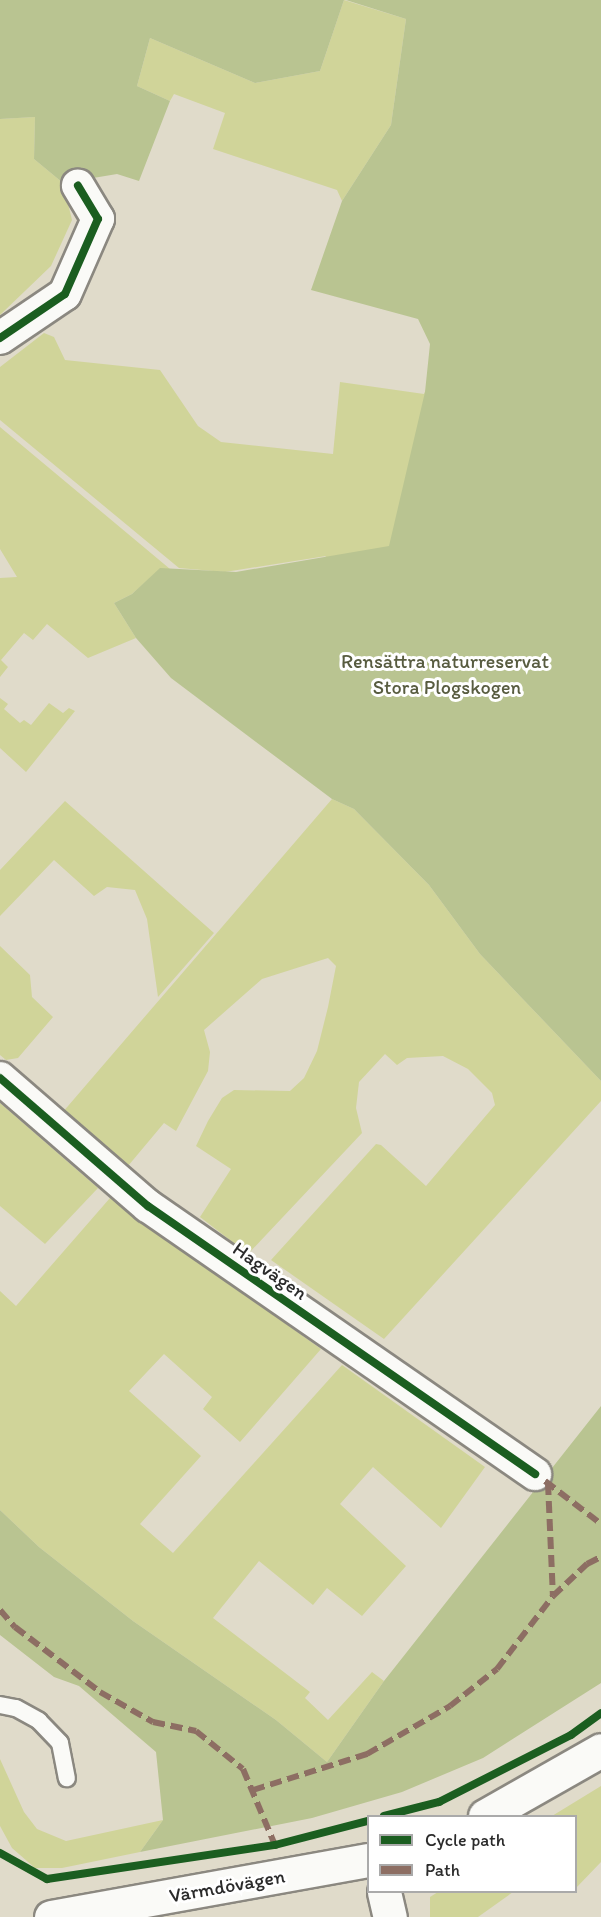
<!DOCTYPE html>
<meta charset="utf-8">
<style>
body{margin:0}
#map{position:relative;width:601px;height:1917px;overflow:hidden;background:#e0dbca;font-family:Itim,sans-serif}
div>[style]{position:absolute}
.green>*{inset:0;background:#d0d499}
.forest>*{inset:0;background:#b9c491}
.roads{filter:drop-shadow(2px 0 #8b8880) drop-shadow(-2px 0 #8b8880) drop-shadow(0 2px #8b8880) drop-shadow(0 -2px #8b8880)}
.service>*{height:16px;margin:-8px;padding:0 8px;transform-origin:8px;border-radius:8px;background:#fafaf7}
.minor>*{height:32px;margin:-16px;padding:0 16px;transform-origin:16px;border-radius:16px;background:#fafaf7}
.tertiary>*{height:33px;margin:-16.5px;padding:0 16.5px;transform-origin:16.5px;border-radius:16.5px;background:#fafaf7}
.secondary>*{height:33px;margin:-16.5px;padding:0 16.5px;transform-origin:16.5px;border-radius:16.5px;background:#fafaf7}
.quiet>*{height:6px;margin-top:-3px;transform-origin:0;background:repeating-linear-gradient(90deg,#8d6e63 0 12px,transparent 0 18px)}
.cycleway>*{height:8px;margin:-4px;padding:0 4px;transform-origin:4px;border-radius:4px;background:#1b5e20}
span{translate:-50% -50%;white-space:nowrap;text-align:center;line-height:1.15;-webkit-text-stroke:6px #fff;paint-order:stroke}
.park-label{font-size:20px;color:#585c40}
.street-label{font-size:20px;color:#2b2b2b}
.legend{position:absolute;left:367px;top:1815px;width:210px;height:78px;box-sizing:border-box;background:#fff;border:2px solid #aaa;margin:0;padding:8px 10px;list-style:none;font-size:18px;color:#2b2b2b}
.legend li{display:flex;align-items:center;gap:12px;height:30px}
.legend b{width:30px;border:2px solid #aaa}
</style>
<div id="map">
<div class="green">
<i style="clip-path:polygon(344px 0,406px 19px,391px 125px,342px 201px,337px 190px,213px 149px,225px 113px,174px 94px,170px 101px,137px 86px,150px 38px,255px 83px,320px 71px)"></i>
<i style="clip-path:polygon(601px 0,601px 1005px,241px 697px,326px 556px,225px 572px,179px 568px,0 420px,0 367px,44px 333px,54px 337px,65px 360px,160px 370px,198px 426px,221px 442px,333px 454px,340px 382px,424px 394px)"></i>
<i style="clip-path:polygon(35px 117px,34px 159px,63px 183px,72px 220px,51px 266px,0 315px,0 119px)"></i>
<i style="clip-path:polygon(0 427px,170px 569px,160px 569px,132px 594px,114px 603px,136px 638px,88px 658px,47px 624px,33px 640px,24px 633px,1px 660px,8px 667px,0 677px,0 578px,17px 577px,0 549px)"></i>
<i style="clip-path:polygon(0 698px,8px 704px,4px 709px,20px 723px,24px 720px,31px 725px,49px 703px,63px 713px,69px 708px,75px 711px,26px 772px,0 748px)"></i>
<i style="clip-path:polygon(332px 799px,354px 809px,429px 885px,480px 954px,601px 1081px,601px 1101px,384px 1339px,271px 1260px,376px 1144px,381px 1145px,426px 1186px,495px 1105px,492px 1093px,468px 1069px,443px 1056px,407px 1058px,397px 1065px,385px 1054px,359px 1082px,356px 1108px,362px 1133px,248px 1254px,200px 1217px,231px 1169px,196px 1146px,208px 1121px,222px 1098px,234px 1090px,290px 1091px,304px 1078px,317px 1051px,328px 1007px,336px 966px,328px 958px,262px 979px,204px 1030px,210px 1052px,208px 1071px,176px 1131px,164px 1123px,128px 1166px,62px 1113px)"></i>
<i style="clip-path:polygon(65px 801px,214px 933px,158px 997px,147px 919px,135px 890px,107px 887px,94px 896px,54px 860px,0 916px,0 870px)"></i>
<i style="clip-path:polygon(0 946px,30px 975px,32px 997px,53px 1017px,18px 1058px,6px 1060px,0 1055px)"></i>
<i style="clip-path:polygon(0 1103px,98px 1188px,45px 1244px,0 1206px)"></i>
<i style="clip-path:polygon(110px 1198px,321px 1349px,240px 1442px,203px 1409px,212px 1397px,164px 1354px,129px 1391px,201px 1456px,140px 1524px,173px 1553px,342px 1365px,485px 1467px,441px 1528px,373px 1467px,340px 1504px,406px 1566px,362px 1616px,327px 1588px,313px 1605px,259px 1561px,213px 1618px,310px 1692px,305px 1698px,328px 1720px,372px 1672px,384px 1681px,327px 1762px,276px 1720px,133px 1621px,39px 1547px,0 1510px,0 1291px,16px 1306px)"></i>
<i style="clip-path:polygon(0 1759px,24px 1812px,37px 1829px,66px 1841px,163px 1820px,140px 1852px,62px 1868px,35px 1868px,12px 1848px,0 1826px)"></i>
<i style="clip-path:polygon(601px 1786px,601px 1862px,576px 1888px,576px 1816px,552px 1816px)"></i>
<i style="clip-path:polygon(438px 1892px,513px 1892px,478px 1917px,430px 1917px,430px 1897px)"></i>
</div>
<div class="forest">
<i style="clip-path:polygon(0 0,344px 0,320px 71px,255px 83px,150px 38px,137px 86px,170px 101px,139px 181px,117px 174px,63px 183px,34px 159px,35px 117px,0 119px)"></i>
<i style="clip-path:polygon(346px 0,601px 0,601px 1081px,480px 954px,429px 885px,354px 809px,332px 799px,171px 678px,136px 638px,114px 603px,132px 594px,160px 568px,236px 572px,389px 546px,425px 392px,430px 344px,418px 319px,311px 290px,342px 201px,391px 125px,406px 19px)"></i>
<i style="clip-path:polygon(601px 1406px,601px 1683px,483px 1758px,402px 1792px,312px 1818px,140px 1852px,163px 1820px,156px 1752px,79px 1686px,54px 1677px,0 1635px,0 1510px,39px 1547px,133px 1621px,276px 1720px,327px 1762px,384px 1681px)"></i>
</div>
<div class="roads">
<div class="service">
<i style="left:0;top:1705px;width:16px;rotate:11deg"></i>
<i style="left:16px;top:1708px;width:26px;rotate:29deg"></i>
<i style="left:39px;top:1721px;width:30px;rotate:46deg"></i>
<i style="left:60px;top:1743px;width:36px;rotate:79deg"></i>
</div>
<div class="minor">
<i style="left:0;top:338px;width:78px;rotate:-34.1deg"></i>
<i style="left:65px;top:294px;width:82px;rotate:-66.3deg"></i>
<i style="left:98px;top:219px;width:39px;rotate:-121deg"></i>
<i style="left:0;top:1078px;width:196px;rotate:40.9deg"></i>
<i style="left:148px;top:1206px;width:471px;rotate:34.7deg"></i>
</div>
<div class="tertiary">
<i style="left:384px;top:1892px;width:26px;rotate:77deg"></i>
</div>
<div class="secondary">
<i style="left:485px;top:1816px;width:133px;rotate:-29.6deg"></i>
<i style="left:51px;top:1917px;width:322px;rotate:-10.2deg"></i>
</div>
</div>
<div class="quiet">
<i style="left:545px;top:1481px;width:71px;rotate:37.5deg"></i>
<i style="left:548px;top:1483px;width:113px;rotate:87.5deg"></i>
<i style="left:0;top:1610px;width:23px;rotate:49deg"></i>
<i style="left:15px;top:1627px;width:107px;rotate:37.4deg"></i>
<i style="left:100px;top:1692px;width:61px;rotate:29.5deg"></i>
<i style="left:153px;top:1722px;width:44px;rotate:11.8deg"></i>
<i style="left:196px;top:1731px;width:60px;rotate:39deg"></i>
<i style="left:243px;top:1769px;width:82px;rotate:67.2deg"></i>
<i style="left:253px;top:1790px;width:120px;rotate:-17.5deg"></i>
<i style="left:367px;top:1754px;width:96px;rotate:-30deg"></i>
<i style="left:450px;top:1706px;width:60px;rotate:-38.2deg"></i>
<i style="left:497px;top:1669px;width:92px;rotate:-52.5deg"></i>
<i style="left:553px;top:1596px;width:47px;rotate:-43.3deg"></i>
<i style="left:587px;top:1564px;width:16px;rotate:-27deg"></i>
</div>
<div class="cycleway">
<i style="left:0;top:338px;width:78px;rotate:-34.1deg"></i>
<i style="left:65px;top:294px;width:82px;rotate:-66.3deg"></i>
<i style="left:98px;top:219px;width:39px;rotate:-121deg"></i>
<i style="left:0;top:1078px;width:196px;rotate:40.9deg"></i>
<i style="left:148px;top:1206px;width:471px;rotate:34.7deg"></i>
<i style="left:384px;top:1816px;width:57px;rotate:-14.3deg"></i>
<i style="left:439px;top:1802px;width:148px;rotate:-26.9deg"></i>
<i style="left:571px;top:1735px;width:37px;rotate:-36deg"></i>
<i style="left:0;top:1853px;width:54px;rotate:29deg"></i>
<i style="left:47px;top:1879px;width:231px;rotate:-8.5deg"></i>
<i style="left:275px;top:1845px;width:96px;rotate:-14.5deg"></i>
</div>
<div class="park-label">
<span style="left:445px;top:661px">Rensättra naturreservat</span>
<span style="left:447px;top:687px">Stora Plogskogen</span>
</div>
<div class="street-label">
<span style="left:270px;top:1271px;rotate:35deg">Hagvägen</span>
<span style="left:227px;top:1886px;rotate:-10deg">Värmdövägen</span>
</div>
<ul class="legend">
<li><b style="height:8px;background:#1b5e20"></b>Cycle path</li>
<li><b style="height:8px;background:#8d6e63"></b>Path</li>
</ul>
</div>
